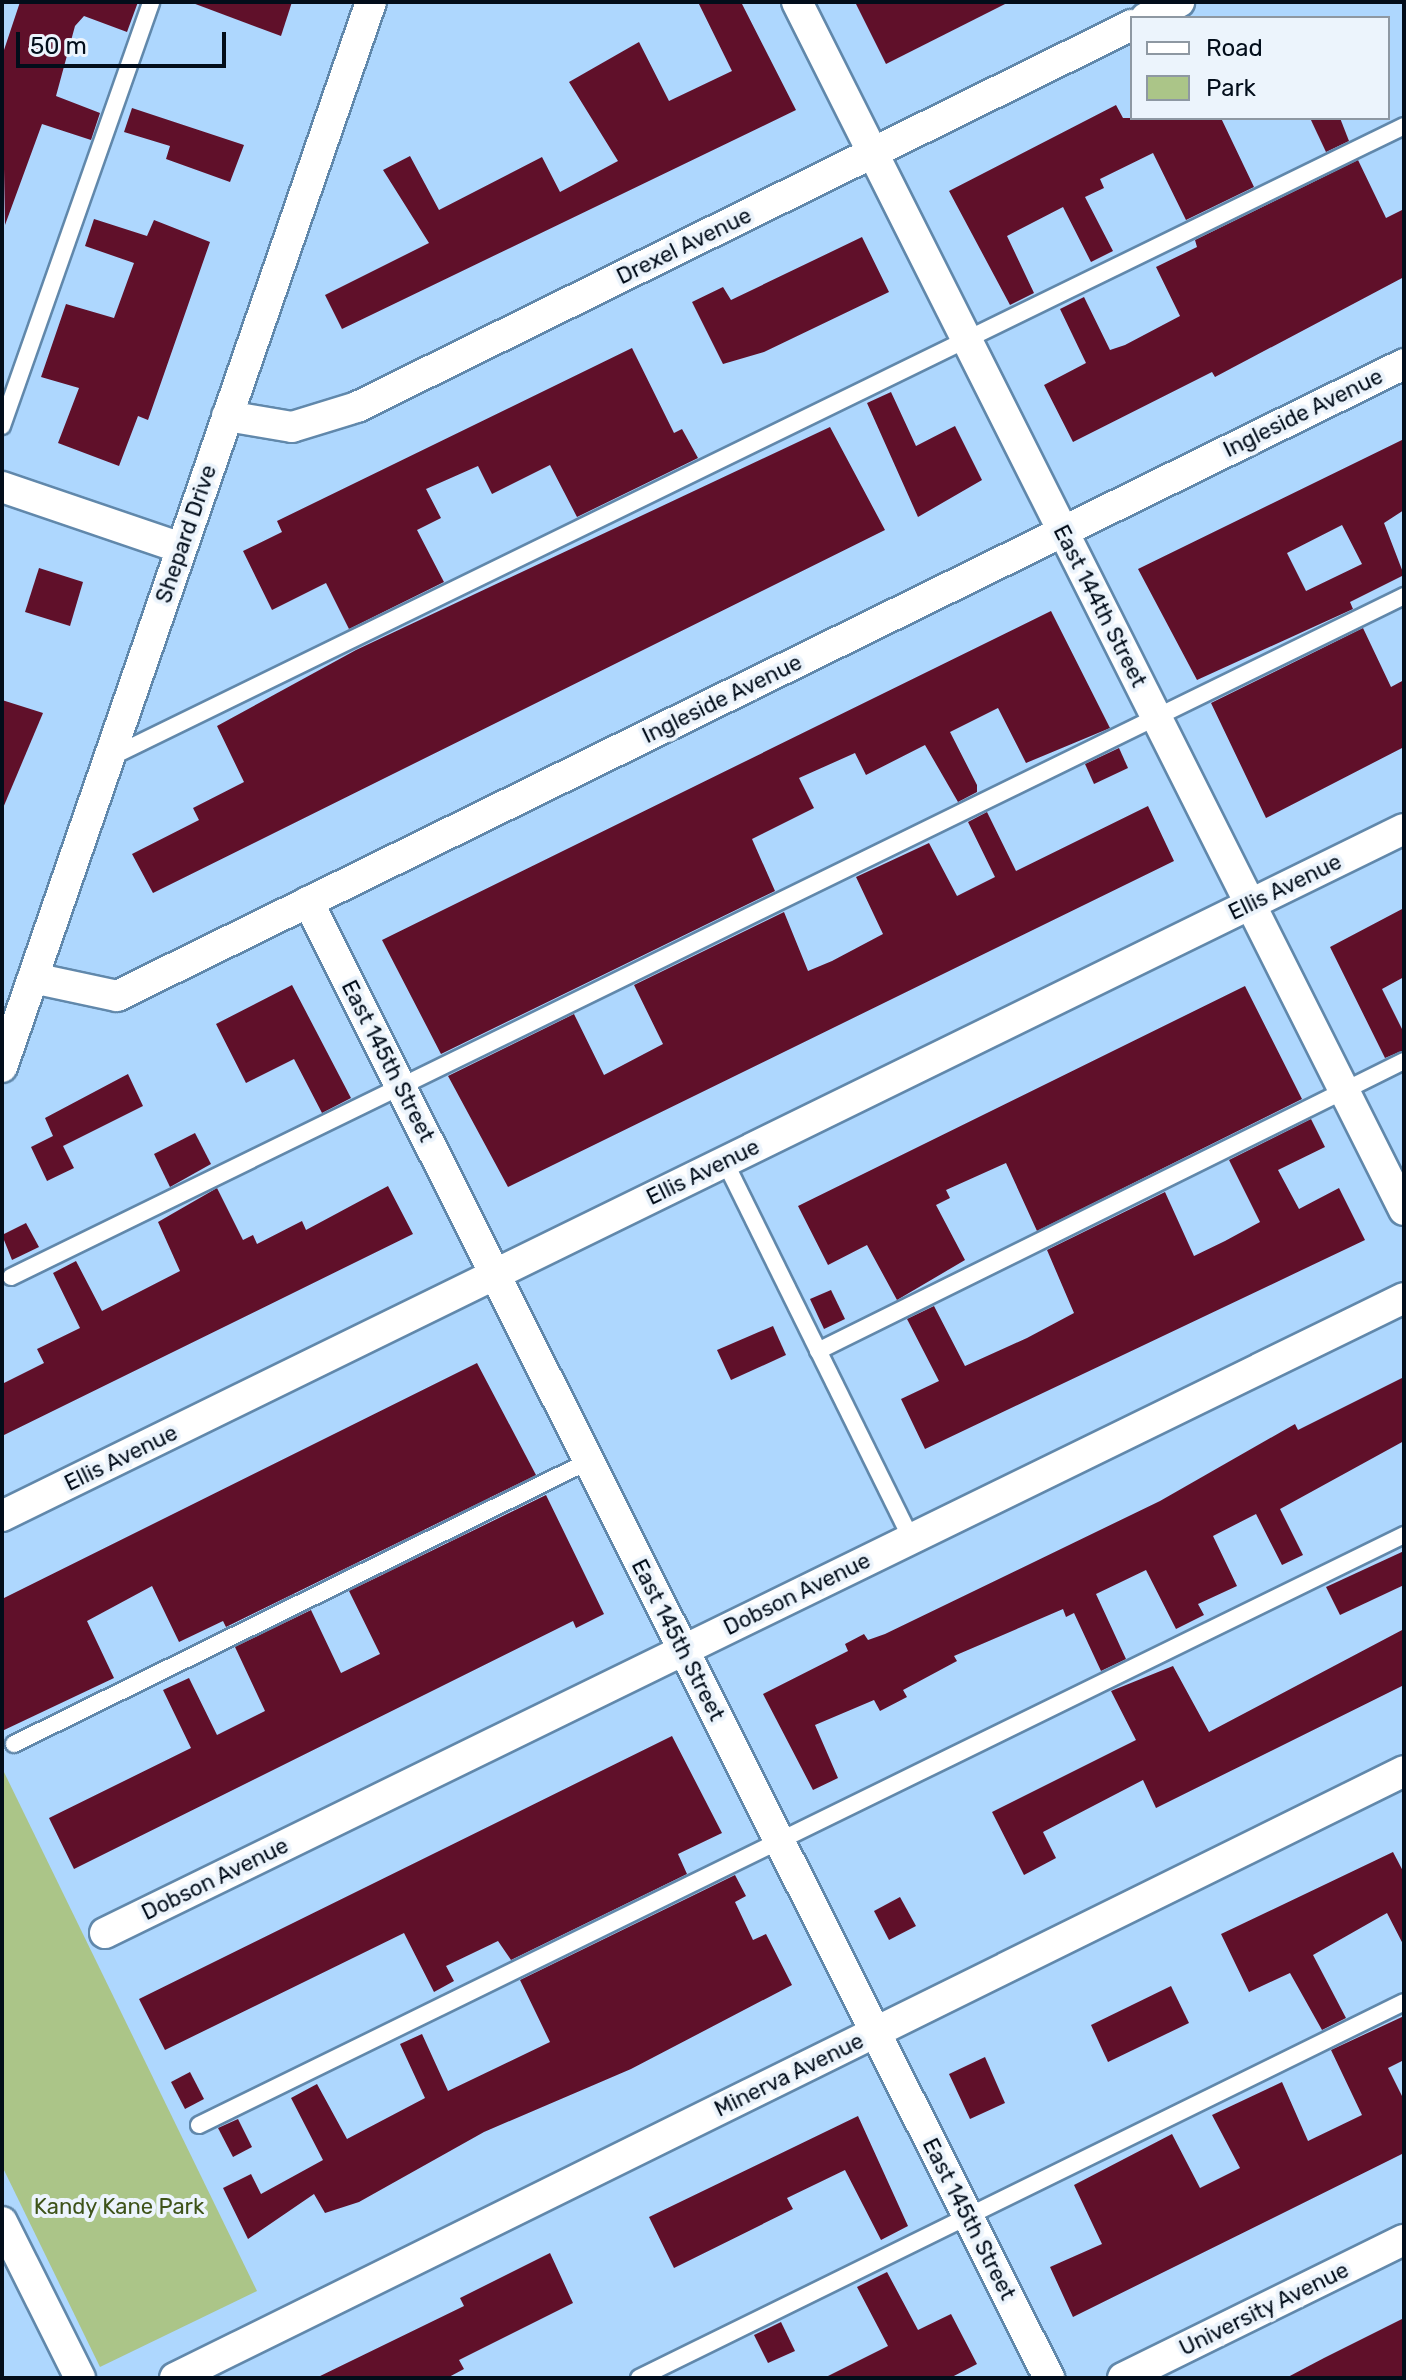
<!DOCTYPE html>
<style>
body{margin:0}
#map{position:relative;width:1406px;height:2380px;overflow:hidden;background:#aed7fe;font-family:Rubik,sans-serif}
div>[style]{position:absolute}
.green>*{inset:0;background:#abc588}
.building>*{inset:0;background:#60102a}
.roads{filter:drop-shadow(2px 0 #6188ab) drop-shadow(-2px 0 #6188ab) drop-shadow(0 2px #6188ab) drop-shadow(0 -2px #6188ab)}
.service>*{height:16px;margin:-8px;padding:0 8px;transform-origin:8px;border-radius:8px;background:#fff}
.minor>*{height:30px;margin:-15px;padding:0 15px;transform-origin:15px;border-radius:15px;background:#fff}
span{translate:-50% -50%;white-space:nowrap;text-align:center;line-height:1.15;-webkit-text-stroke:8px #ecf4fc;paint-order:stroke}
.street-label{font-size:22px;color:#020d1a}
.park-label{font-size:22px;color:#3e5319}
.frame{position:absolute;inset:0;border:4px solid #020d1a;pointer-events:none}
.legend{position:absolute;left:1130px;top:16px;width:260px;height:104px;box-sizing:border-box;background:#ecf4fc;border:2px solid #8e98a2;margin:0;padding:10px 14px;list-style:none;font-size:24px;color:#020d1a}
.legend li{display:flex;align-items:center;gap:16px;height:40px}
.legend b{width:40px;border:2px solid #8e98a2}
.scale{position:absolute;left:16px;top:32px;width:210px;height:36px;box-sizing:border-box;border:4px solid #020d1a;border-top:0;padding-left:10px;font-size:24px;line-height:28px;white-space:nowrap;color:#020d1a;-webkit-text-stroke:6px #ecf4fc;paint-order:stroke}
</style>
<div id="map">
<div class="green">
<i style="clip-path:polygon(2px 1768px,257px 2291px,100px 2367px,2px 2166px)"></i>
</div>
<div class="building">
<i style="clip-path:polygon(20px 2px,138px 2px,127px 32px,84px 16px,75px 26px,56px 96px,100px 113px,91px 140px,42px 124px,5px 225px,2px 56px)"></i>
<i style="clip-path:polygon(190px 2px,292px 2px,281px 36px)"></i>
<i style="clip-path:polygon(698px 2px,741px 2px,796px 110px,342px 329px,325px 295px,429px 243px,383px 170px,410px 156px,439px 210px,542px 157px,560px 192px,618px 161px,569px 82px,639px 42px,669px 101px,732px 71px)"></i>
<i style="clip-path:polygon(855px 2px,1009px 2px,886px 64px)"></i>
<i style="clip-path:polygon(1116px 105px,1123px 118px,1221px 118px,1254px 187px,1186px 220px,1153px 153px,1100px 179px,1104px 188px,1085px 197px,1113px 251px,1091px 262px,1063px 207px,1007px 236px,1034px 293px,1010px 305px,949px 191px)"></i>
<i style="clip-path:polygon(132px 108px,244px 145px,230px 182px,166px 159px,170px 146px,124px 132px)"></i>
<i style="clip-path:polygon(1310px 118px,1340px 118px,1349px 141px,1326px 152px)"></i>
<i style="clip-path:polygon(1358px 160px,1386px 218px,1404px 209px,1404px 277px,1215px 377px,1212px 372px,1073px 442px,1044px 385px,1086px 363px,1060px 309px,1084px 297px,1110px 350px,1125px 345px,1180px 316px,1156px 267px,1197px 247px,1195px 240px)"></i>
<i style="clip-path:polygon(94px 219px,147px 236px,154px 220px,210px 242px,148px 420px,138px 416px,119px 466px,58px 443px,79px 388px,41px 377px,66px 304px,114px 318px,134px 263px,85px 246px)"></i>
<i style="clip-path:polygon(862px 237px,889px 292px,764px 352px,723px 364px,692px 302px,723px 287px,731px 300px)"></i>
<i style="clip-path:polygon(632px 348px,674px 433px,682px 429px,698px 458px,577px 517px,550px 465px,492px 494px,478px 466px,426px 489px,441px 518px,417px 530px,444px 582px,349px 629px,326px 583px,272px 610px,243px 551px,282px 532px,277px 521px)"></i>
<i style="clip-path:polygon(891px 392px,916px 446px,955px 426px,982px 480px,918px 517px,867px 403px)"></i>
<i style="clip-path:polygon(830px 427px,885px 530px,153px 893px,132px 854px,199px 820px,193px 808px,244px 782px,217px 726px,356px 650px)"></i>
<i style="clip-path:polygon(evenodd,1404px 439px,1404px 510px,1384px 523px,1404px 575px,1350px 602px,1353px 609px,1197px 680px,1138px 569px,1404px 439px,1342px 525px,1362px 564px,1306px 591px,1287px 553px,1342px 525px)"></i>
<i style="clip-path:polygon(39px 568px,83px 582px,70px 626px,25px 612px)"></i>
<i style="clip-path:polygon(1051px 611px,1110px 728px,1026px 763px,998px 708px,950px 732px,977px 785px,977px 792px,958px 802px,925px 745px,866px 775px,855px 753px,799px 778px,814px 808px,752px 839px,775px 891px,441px 1054px,382px 940px)"></i>
<i style="clip-path:polygon(1363px 628px,1391px 687px,1404px 680px,1404px 747px,1266px 818px,1211px 703px)"></i>
<i style="clip-path:polygon(2px 700px,43px 713px,3px 808px,2px 807px)"></i>
<i style="clip-path:polygon(1119px 748px,1128px 768px,1094px 784px,1085px 764px)"></i>
<i style="clip-path:polygon(1148px 806px,1174px 861px,508px 1187px,448px 1076px,574px 1014px,604px 1075px,663px 1044px,634px 985px,784px 912px,808px 971px,832px 961px,883px 934px,856px 877px,929px 843px,957px 896px,995px 877px,968px 822px,987px 812px,1016px 871px)"></i>
<i style="clip-path:polygon(1404px 908px,1404px 977px,1382px 989px,1404px 1033px,1404px 1050px,1385px 1058px,1330px 947px)"></i>
<i style="clip-path:polygon(292px 985px,351px 1098px,322px 1113px,294px 1059px,246px 1083px,216px 1024px)"></i>
<i style="clip-path:polygon(1245px 986px,1302px 1099px,1037px 1231px,1006px 1163px,946px 1190px,950px 1198px,936px 1205px,965px 1260px,897px 1300px,867px 1245px,828px 1265px,798px 1206px)"></i>
<i style="clip-path:polygon(128px 1074px,143px 1106px,63px 1146px,74px 1168px,47px 1181px,31px 1147px,53px 1136px,45px 1118px)"></i>
<i style="clip-path:polygon(1311px 1119px,1325px 1147px,1278px 1170px,1299px 1209px,1339px 1188px,1365px 1240px,925px 1449px,901px 1399px,939px 1381px,907px 1319px,934px 1306px,965px 1366px,1027px 1338px,1074px 1313px,1047px 1250px,1165px 1192px,1194px 1256px,1225px 1241px,1260px 1222px,1229px 1160px)"></i>
<i style="clip-path:polygon(195px 1133px,211px 1164px,170px 1187px,154px 1154px)"></i>
<i style="clip-path:polygon(388px 1186px,413px 1234px,2px 1436px,2px 1384px,44px 1363px,37px 1349px,80px 1328px,53px 1273px,76px 1261px,102px 1311px,180px 1271px,158px 1222px,217px 1188px,243px 1240px,253px 1235px,257px 1244px,302px 1221px,306px 1230px)"></i>
<i style="clip-path:polygon(26px 1223px,39px 1247px,12px 1260px,2px 1235px)"></i>
<i style="clip-path:polygon(831px 1290px,845px 1319px,824px 1329px,810px 1299px)"></i>
<i style="clip-path:polygon(773px 1326px,786px 1355px,731px 1380px,717px 1350px)"></i>
<i style="clip-path:polygon(477px 1363px,536px 1475px,226px 1627px,223px 1621px,179px 1642px,152px 1586px,87px 1621px,114px 1678px,2px 1731px,2px 1599px)"></i>
<i style="clip-path:polygon(1404px 1377px,1404px 1441px,1280px 1509px,1303px 1555px,1282px 1565px,1256px 1514px,1213px 1536px,1237px 1586px,1198px 1604px,1204px 1615px,1176px 1629px,1146px 1570px,1096px 1594px,1126px 1659px,1101px 1671px,1074px 1613px,1066px 1617px,1063px 1609px,954px 1656px,957px 1661px,903px 1690px,907px 1697px,880px 1711px,874px 1700px,815px 1725px,838px 1778px,813px 1790px,763px 1694px,848px 1651px,845px 1644px,864px 1634px,868px 1640px,885px 1634px,1160px 1501px,1295px 1424px,1298px 1430px)"></i>
<i style="clip-path:polygon(546px 1495px,604px 1614px,576px 1628px,573px 1621px,74px 1869px,49px 1818px,191px 1748px,163px 1690px,189px 1678px,217px 1735px,265px 1711px,235px 1647px,311px 1610px,341px 1673px,380px 1654px,349px 1591px)"></i>
<i style="clip-path:polygon(1404px 1551px,1404px 1585px,1340px 1615px,1326px 1587px)"></i>
<i style="clip-path:polygon(1404px 1629px,1404px 1685px,1156px 1808px,1143px 1780px,1043px 1832px,1056px 1858px,1024px 1875px,992px 1812px,1136px 1740px,1111px 1691px,1173px 1666px,1209px 1732px)"></i>
<i style="clip-path:polygon(672px 1736px,722px 1833px,678px 1854px,687px 1874px,511px 1960px,498px 1941px,446px 1966px,454px 1981px,434px 1992px,404px 1933px,165px 2050px,139px 1999px)"></i>
<i style="clip-path:polygon(1393px 1852px,1404px 1873px,1404px 1946px,1387px 1913px,1313px 1955px,1346px 2018px,1322px 2030px,1290px 1973px,1249px 1992px,1221px 1934px)"></i>
<i style="clip-path:polygon(735px 1875px,746px 1896px,735px 1902px,753px 1940px,766px 1934px,792px 1985px,631px 2069px,484px 2132px,359px 2202px,325px 2213px,314px 2194px,248px 2239px,223px 2188px,251px 2174px,261px 2194px,323px 2160px,291px 2098px,317px 2084px,347px 2139px,425px 2098px,400px 2044px,422px 2034px,448px 2091px,550px 2042px,520px 1980px)"></i>
<i style="clip-path:polygon(900px 1897px,916px 1926px,889px 1940px,874px 1911px)"></i>
<i style="clip-path:polygon(1171px 1986px,1189px 2023px,1108px 2062px,1091px 2025px)"></i>
<i style="clip-path:polygon(1404px 2016px,1404px 2060px,1388px 2068px,1404px 2100px,1404px 2153px,1073px 2317px,1050px 2267px,1102px 2244px,1074px 2185px,1172px 2134px,1200px 2188px,1240px 2168px,1212px 2115px,1282px 2082px,1308px 2141px,1362px 2115px,1331px 2050px)"></i>
<i style="clip-path:polygon(985px 2057px,1005px 2103px,970px 2119px,949px 2074px)"></i>
<i style="clip-path:polygon(190px 2072px,204px 2099px,185px 2109px,171px 2082px)"></i>
<i style="clip-path:polygon(858px 2116px,908px 2226px,881px 2240px,845px 2170px,787px 2198px,793px 2209px,674px 2268px,649px 2217px)"></i>
<i style="clip-path:polygon(238px 2119px,252px 2147px,233px 2157px,218px 2128px)"></i>
<i style="clip-path:polygon(550px 2253px,573px 2303px,459px 2360px,464px 2369px,447px 2378px,316px 2378px,464px 2306px,460px 2298px)"></i>
<i style="clip-path:polygon(887px 2272px,918px 2330px,951px 2314px,977px 2364px,950px 2378px,824px 2378px,888px 2346px,857px 2287px)"></i>
<i style="clip-path:polygon(1404px 2318px,1404px 2378px,1286px 2378px,1324px 2358px)"></i>
<i style="clip-path:polygon(781px 2322px,795px 2351px,768px 2363px,754px 2335px)"></i>
</div>
<div class="roads">
<div class="service">
<i style="left:2px;top:426px;width:449px;rotate:-70.6deg"></i>
<i style="left:111px;top:757px;width:1439px;rotate:-26.01deg"></i>
<i style="left:725px;top:1162px;width:419px;rotate:63.7deg"></i>
<i style="left:11px;top:1277px;width:1551px;rotate:-26.05deg"></i>
<i style="left:818px;top:1351px;width:654px;rotate:-26.33deg"></i>
<i style="left:14px;top:1744px;width:641px;rotate:-26.21deg"></i>
<i style="left:199px;top:2125px;width:1342px;rotate:-26.09deg"></i>
<i style="left:639px;top:2378px;width:852px;rotate:-26.17deg"></i>
</div>
<div class="minor">
<i style="left:797px;top:2px;width:1352px;rotate:63.32deg"></i>
<i style="left:1146px;top:18px;width:37px;rotate:-26deg"></i>
<i style="left:227px;top:416px;width:66px;rotate:9.6deg"></i>
<i style="left:292px;top:427px;width:68px;rotate:-17.1deg"></i>
<i style="left:357px;top:407px;width:864px;rotate:-26.24deg"></i>
<i style="left:2px;top:487px;width:189px;rotate:18.8deg"></i>
<i style="left:308px;top:902px;width:1652px;rotate:63.34deg"></i>
<i style="left:33px;top:978px;width:86px;rotate:12.1deg"></i>
<i style="left:117px;top:996px;width:1434px;rotate:-26.15deg"></i>
<i style="left:2px;top:1067px;width:1127px;rotate:-70.89deg"></i>
<i style="left:2px;top:1516px;width:1561px;rotate:-26.11deg"></i>
<i style="left:105px;top:1933px;width:1446px;rotate:-26.05deg"></i>
<i style="left:2px;top:2222px;width:174px;rotate:63.4deg"></i>
<i style="left:175px;top:2378px;width:1371px;rotate:-26.28deg"></i>
<i style="left:1123px;top:2378px;width:313px;rotate:-26.2deg"></i>
</div>
</div>
<div class="street-label">
<span style="left:684px;top:246px;rotate:-26deg">Drexel Avenue</span>
<span style="left:1303px;top:413px;rotate:-26deg">Ingleside Avenue</span>
<span style="left:186px;top:534px;rotate:-71deg">Shepard Drive</span>
<span style="left:1100px;top:606px;rotate:63deg">East 144th Street</span>
<span style="left:722px;top:699px;rotate:-26deg">Ingleside Avenue</span>
<span style="left:1285px;top:887px;rotate:-26deg">Ellis Avenue</span>
<span style="left:388px;top:1061px;rotate:63deg">East 145th Street</span>
<span style="left:703px;top:1172px;rotate:-26deg">Ellis Avenue</span>
<span style="left:121px;top:1458px;rotate:-26deg">Ellis Avenue</span>
<span style="left:797px;top:1594px;rotate:-26deg">Dobson Avenue</span>
<span style="left:678px;top:1640px;rotate:63deg">East 145th Street</span>
<span style="left:215px;top:1879px;rotate:-26deg">Dobson Avenue</span>
<span style="left:789px;top:2075px;rotate:-26deg">Minerva Avenue</span>
<span style="left:969px;top:2219px;rotate:63deg">East 145th Street</span>
<span style="left:1264px;top:2309px;rotate:-26deg">University Avenue</span>
</div>
<div class="park-label">
<span style="left:119px;top:2207px">Kandy Kane Park</span>
</div>
<div class="frame"></div>
<ul class="legend">
<li><b style="height:10px;background:#fff"></b>Road</li>
<li><b style="height:22px;background:#abc588"></b>Park</li>
</ul>
<div class="scale">50 m</div>
</div>
